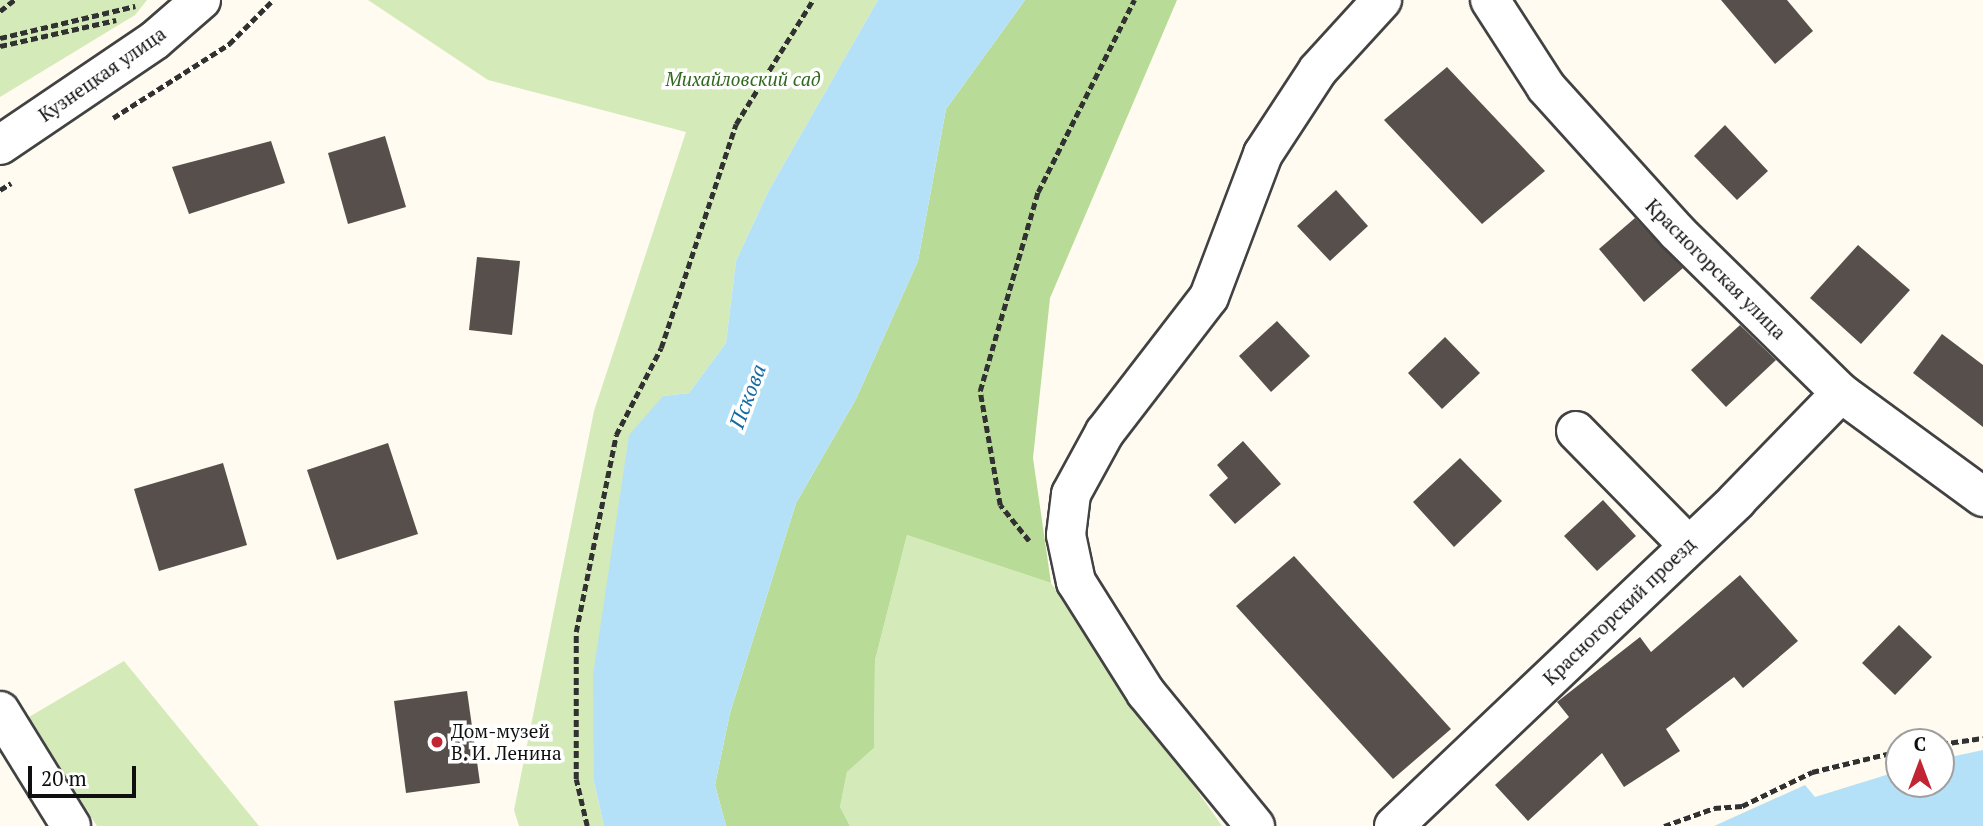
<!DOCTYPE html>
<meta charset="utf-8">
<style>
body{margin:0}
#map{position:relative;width:1983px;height:826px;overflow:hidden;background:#fffbf0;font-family:"PT Serif",serif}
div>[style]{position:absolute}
.green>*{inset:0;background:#d4eab9}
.forest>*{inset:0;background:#b9db98}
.water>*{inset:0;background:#b4e1f7}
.building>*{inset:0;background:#574f4b}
.path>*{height:4.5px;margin-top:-2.25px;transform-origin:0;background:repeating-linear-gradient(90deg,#313131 0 7px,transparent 0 10.5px)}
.roads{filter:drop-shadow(2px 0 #424242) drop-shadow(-2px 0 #424242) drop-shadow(0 2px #424242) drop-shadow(0 -2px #424242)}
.minor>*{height:38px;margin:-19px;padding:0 19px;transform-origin:19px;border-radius:19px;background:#fff}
.dots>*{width:19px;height:19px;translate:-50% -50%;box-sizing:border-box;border:4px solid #fff;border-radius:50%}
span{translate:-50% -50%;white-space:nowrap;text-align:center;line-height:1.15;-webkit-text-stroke:7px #fff;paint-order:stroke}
.street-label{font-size:19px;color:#0f0f0f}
.park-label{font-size:19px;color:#30681d;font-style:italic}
.poi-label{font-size:19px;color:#0f0f0f}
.left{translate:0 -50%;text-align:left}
.water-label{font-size:21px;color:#156ba3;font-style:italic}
.north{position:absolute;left:1885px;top:728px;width:70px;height:70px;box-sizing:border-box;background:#fff;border:2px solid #9f9f9f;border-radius:50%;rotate:0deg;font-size:19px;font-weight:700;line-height:28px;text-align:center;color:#0f0f0f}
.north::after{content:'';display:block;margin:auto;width:24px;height:32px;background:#c12432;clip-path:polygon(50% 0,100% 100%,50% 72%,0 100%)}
.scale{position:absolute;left:28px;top:766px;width:108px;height:32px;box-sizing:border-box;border:4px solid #0f0f0f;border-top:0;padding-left:9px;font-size:21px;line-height:24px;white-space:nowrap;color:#0f0f0f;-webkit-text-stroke:5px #fff;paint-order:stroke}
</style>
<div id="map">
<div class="green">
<i style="clip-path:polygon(0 0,147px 0,135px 15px,0 97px)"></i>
<i style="clip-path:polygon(368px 0,878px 0,769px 190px,736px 261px,726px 343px,689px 393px,663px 396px,594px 782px,604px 826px,519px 826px,514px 810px,594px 411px,686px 132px,488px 80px)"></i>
<i style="clip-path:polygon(907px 535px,1051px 583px,1222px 826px,850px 826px,840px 807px,847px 772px,874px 748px,875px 660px)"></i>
<i style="clip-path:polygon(124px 661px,259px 826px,97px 826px,29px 717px)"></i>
</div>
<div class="forest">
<i style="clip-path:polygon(1025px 0,1177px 0,1050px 298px,1033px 458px,1051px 583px,907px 535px,875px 660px,874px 748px,847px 772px,840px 807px,850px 826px,726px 826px,715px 785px,730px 713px,796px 503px,856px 399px,918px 261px,946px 109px)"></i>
</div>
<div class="water">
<i style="clip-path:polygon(878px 0,1025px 0,946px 109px,918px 261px,856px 399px,796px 503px,730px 713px,715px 785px,726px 826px,604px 826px,594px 782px,593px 675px,629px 435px,663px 396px,689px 393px,726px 343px,736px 261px,769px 190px)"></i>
<i style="clip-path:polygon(1983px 750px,1983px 826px,1714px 826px,1805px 785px,1815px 797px,1899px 771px,1899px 784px,1941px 784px,1941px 759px)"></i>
</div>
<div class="building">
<i style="clip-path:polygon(1721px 0,1787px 0,1813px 31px,1775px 64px)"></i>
<i style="clip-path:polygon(1447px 67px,1545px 171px,1482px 224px,1384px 120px)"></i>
<i style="clip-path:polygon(1725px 125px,1768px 171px,1737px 200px,1694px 156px)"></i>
<i style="clip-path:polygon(385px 136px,406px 207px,348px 224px,328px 153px)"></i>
<i style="clip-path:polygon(271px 141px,285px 183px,189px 214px,172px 167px)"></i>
<i style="clip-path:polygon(1336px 190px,1368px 226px,1330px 261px,1297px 226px)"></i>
<i style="clip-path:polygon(1635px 218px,1683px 268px,1644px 302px,1599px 249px)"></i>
<i style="clip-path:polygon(1858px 245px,1910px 290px,1861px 344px,1810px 298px)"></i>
<i style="clip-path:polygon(477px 257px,520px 261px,512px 335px,469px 330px)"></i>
<i style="clip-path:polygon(1277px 321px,1310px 356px,1271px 392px,1239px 356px)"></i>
<i style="clip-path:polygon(1740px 325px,1776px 360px,1726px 407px,1691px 370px)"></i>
<i style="clip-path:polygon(1942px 334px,1983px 365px,1983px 427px,1913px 373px)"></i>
<i style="clip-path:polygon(1445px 337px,1480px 373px,1442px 409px,1408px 373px)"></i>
<i style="clip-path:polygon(1243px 441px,1281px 484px,1235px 524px,1209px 495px,1228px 478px,1217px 465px)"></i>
<i style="clip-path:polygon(388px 443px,418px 534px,337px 560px,307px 470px)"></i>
<i style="clip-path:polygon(1460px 458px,1502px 501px,1454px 547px,1413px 502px)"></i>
<i style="clip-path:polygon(223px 463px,247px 545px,159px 571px,134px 489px)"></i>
<i style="clip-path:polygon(1603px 500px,1636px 536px,1597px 571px,1564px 536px)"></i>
<i style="clip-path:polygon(1294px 556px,1451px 729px,1393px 779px,1236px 606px)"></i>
<i style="clip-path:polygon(1740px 575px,1798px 641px,1743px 688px,1734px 677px,1666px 729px,1680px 751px,1624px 787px,1602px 753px,1528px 821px,1495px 785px,1569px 717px,1557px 702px,1640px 637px,1651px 652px)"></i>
<i style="clip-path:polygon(1899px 625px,1932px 657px,1895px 695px,1862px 663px)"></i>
<i style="clip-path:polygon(467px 691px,480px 783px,406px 793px,394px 701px)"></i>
</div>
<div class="path">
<i style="left:0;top:11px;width:18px;rotate:-38deg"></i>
<i style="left:0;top:38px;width:139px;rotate:-13.3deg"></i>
<i style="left:0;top:46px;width:119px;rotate:-12.6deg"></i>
<i style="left:113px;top:118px;width:138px;rotate:-32.5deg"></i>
<i style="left:229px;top:44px;width:62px;rotate:-45deg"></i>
<i style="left:0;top:190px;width:13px;rotate:-32deg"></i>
<i style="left:1029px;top:541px;width:46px;rotate:-128.9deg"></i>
<i style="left:1000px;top:505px;width:116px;rotate:-100deg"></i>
<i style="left:980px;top:391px;width:207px;rotate:-73.8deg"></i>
<i style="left:1038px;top:192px;width:215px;rotate:-63.4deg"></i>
<i style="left:1941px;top:744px;width:42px;rotate:-8.1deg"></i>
<i style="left:587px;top:826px;width:48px;rotate:-103.2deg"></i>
<i style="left:576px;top:779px;width:147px;rotate:-90deg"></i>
<i style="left:576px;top:632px;width:201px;rotate:-78.5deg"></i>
<i style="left:616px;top:435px;width:98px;rotate:-62.7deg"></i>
<i style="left:661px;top:348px;width:236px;rotate:-71.5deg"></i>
<i style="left:736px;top:124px;width:146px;rotate:-58.2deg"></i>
<i style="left:1664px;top:826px;width:53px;rotate:-19.8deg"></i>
<i style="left:1714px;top:808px;width:28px;rotate:-4deg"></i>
<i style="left:1742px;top:806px;width:78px;rotate:-25.9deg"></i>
<i style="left:1812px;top:772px;width:89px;rotate:-13.6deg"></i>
</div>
<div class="roads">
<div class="minor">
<i style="left:1490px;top:0;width:103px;rotate:57.2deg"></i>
<i style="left:1546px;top:87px;width:195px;rotate:47.9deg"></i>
<i style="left:1677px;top:232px;width:230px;rotate:44.5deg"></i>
<i style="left:1841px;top:393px;width:176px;rotate:36.2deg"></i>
<i style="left:0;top:145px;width:187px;rotate:-34.1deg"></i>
<i style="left:155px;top:40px;width:61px;rotate:-41deg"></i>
<i style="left:1576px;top:431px;width:158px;rotate:45.5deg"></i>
<i style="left:0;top:711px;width:135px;rotate:58.3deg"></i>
<i style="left:1255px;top:826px;width:172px;rotate:-129.3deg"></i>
<i style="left:1146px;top:693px;width:131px;rotate:-122.2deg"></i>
<i style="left:1076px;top:582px;width:48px;rotate:-102deg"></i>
<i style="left:1066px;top:535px;width:41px;rotate:-83deg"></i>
<i style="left:1071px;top:494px;width:71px;rotate:-61.3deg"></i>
<i style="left:1105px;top:432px;width:170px;rotate:-52.4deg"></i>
<i style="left:1209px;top:297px;width:153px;rotate:-69.3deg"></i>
<i style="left:1263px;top:154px;width:100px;rotate:-56.8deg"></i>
<i style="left:1318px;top:70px;width:95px;rotate:-47.6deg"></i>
<i style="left:1394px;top:826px;width:473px;rotate:-43.5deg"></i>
<i style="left:1737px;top:500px;width:149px;rotate:-45.8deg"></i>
</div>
</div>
<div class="dots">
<i style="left:437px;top:742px;background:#c12432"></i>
</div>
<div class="street-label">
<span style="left:102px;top:74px;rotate:-35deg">Кузнецкая улица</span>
<span style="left:1716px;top:269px;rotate:45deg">Красногорская улица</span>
<span style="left:1619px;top:611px;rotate:-44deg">Красногорский проезд</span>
</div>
<div class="park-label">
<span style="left:743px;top:79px">Михайловский сад</span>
</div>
<div class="poi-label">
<span class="left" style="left:451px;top:742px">Дом-музей<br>В. И. Ленина</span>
</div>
<div class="water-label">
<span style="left:747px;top:396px;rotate:-69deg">Пскова</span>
</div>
<div class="north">С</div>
<div class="scale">20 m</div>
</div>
